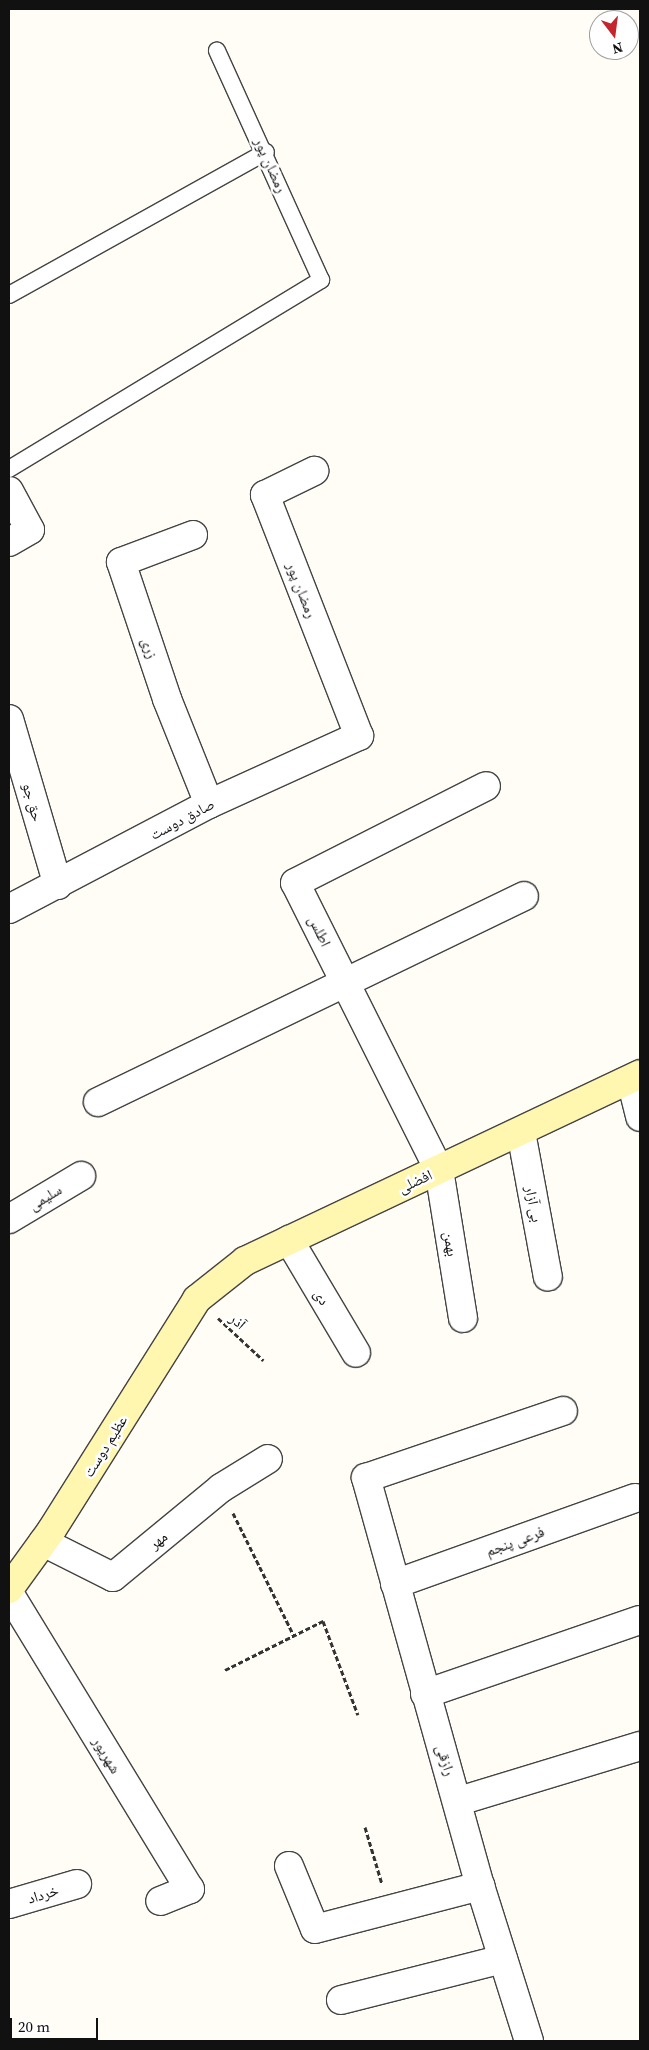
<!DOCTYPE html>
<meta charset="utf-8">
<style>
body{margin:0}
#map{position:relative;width:649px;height:2050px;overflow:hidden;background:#fffdf5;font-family:"Source Serif 4","Noto Naskh Arabic",serif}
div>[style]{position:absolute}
.path>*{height:3px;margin-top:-1.5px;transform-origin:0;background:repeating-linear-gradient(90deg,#333 0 5px,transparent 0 7.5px)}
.roads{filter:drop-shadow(1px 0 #444) drop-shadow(-1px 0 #444) drop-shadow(0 1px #444) drop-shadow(0 -1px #444)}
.lane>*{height:16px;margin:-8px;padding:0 8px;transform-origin:8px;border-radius:8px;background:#fff}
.street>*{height:28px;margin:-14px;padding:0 14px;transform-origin:14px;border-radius:14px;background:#fff}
.secondary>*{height:28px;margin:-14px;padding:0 14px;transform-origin:14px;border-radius:14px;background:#fff6b0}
span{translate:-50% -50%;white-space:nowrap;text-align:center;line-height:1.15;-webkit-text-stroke:5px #fff;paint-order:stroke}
.street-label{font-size:15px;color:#111}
.frame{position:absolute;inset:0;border:10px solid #111;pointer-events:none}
.north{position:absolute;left:589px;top:10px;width:50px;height:50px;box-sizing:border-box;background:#fff;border:1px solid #a0a0a0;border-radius:50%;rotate:165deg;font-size:14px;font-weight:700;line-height:20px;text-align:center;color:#111}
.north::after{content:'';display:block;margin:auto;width:18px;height:22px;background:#c4262e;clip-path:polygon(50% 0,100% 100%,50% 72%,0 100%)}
.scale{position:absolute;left:10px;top:2018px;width:88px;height:22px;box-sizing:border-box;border:2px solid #111;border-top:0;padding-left:6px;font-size:15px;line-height:18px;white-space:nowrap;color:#111;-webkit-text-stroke:4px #fff;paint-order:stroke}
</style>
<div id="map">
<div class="path">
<i style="left:218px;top:1318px;width:62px;rotate:43deg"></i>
<i style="left:233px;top:1513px;width:137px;rotate:63.6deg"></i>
<i style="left:225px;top:1670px;width:110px;rotate:-26.6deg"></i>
<i style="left:323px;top:1621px;width:100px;rotate:69.6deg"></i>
<i style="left:365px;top:1827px;width:59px;rotate:73.4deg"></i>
</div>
<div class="roads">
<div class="lane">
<i style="left:9px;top:295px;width:294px;rotate:-29.1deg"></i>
<i style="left:9px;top:469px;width:365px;rotate:-31.2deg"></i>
<i style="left:321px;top:280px;width:252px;rotate:-114.4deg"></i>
</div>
<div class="street">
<i style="left:9px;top:491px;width:44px;rotate:61.7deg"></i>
<i style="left:30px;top:530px;width:24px;rotate:150deg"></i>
<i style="left:193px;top:535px;width:77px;rotate:159.4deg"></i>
<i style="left:121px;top:562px;width:145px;rotate:71.4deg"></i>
<i style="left:167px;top:699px;width:113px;rotate:68.2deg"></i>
<i style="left:9px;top:719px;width:173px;rotate:73.6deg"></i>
<i style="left:9px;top:909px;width:226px;rotate:-27.7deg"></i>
<i style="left:209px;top:804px;width:165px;rotate:-24.4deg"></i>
<i style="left:359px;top:736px;width:259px;rotate:-111.3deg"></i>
<i style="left:265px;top:495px;width:55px;rotate:-26.1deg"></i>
<i style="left:631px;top:1080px;width:38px;rotate:76deg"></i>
<i style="left:98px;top:1102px;width:473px;rotate:-25.8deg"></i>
<i style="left:521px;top:1132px;width:147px;rotate:79.5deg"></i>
<i style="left:9px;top:1219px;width:84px;rotate:-30.8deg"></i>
<i style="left:289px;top:1240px;width:131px;rotate:59.3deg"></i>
<i style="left:463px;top:1318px;width:150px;rotate:-99.2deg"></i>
<i style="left:439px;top:1170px;width:321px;rotate:-116.6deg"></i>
<i style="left:295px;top:883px;width:214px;rotate:-26.9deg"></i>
<i style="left:43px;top:1542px;width:78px;rotate:26.6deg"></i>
<i style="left:113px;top:1577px;width:140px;rotate:-39.5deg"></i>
<i style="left:221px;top:1488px;width:55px;rotate:-31.7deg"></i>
<i style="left:395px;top:1584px;width:255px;rotate:-19.7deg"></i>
<i style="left:9px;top:1593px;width:347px;rotate:58.6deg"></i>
<i style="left:190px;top:1889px;width:32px;rotate:158deg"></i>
<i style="left:425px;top:1694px;width:227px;rotate:-19deg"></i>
<i style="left:459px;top:1801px;width:189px;rotate:-16.9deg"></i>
<i style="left:289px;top:1866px;width:68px;rotate:67.6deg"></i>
<i style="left:315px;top:1929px;width:171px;rotate:-14.6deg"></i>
<i style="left:9px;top:1904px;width:71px;rotate:-16.4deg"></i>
<i style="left:341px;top:2000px;width:167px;rotate:-14.2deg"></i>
<i style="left:529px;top:2041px;width:163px;rotate:-107.5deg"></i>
<i style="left:480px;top:1886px;width:424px;rotate:-105.6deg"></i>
<i style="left:366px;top:1478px;width:208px;rotate:-18.8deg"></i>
</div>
<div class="secondary">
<i style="left:9px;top:1589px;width:72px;rotate:-54.1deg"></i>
<i style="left:51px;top:1531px;width:274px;rotate:-57.8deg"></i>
<i style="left:197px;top:1299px;width:61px;rotate:-38.4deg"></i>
<i style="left:245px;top:1261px;width:437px;rotate:-25.3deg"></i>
</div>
</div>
<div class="street-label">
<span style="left:271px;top:165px;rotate:66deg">رمضان پور</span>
<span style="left:302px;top:590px;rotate:69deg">رمضان پور</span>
<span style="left:150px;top:648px;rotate:72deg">زری</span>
<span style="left:33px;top:802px;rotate:74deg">حق جو</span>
<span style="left:182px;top:819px;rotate:-28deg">صادق دوست</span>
<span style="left:320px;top:931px;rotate:64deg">اطلس</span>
<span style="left:415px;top:1181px;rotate:-25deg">افضلی</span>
<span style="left:45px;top:1197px;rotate:-31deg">سلیمی</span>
<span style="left:534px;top:1204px;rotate:79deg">بی آزار</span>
<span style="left:451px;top:1244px;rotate:81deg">بهمن</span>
<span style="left:322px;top:1297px;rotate:59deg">دی</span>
<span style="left:238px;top:1321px;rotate:42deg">آذر</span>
<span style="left:105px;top:1446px;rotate:-58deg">عظیم دوست</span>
<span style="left:158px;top:1540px;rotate:-39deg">مهر</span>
<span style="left:515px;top:1541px;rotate:-20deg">فرعی پنجم</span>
<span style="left:107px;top:1755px;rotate:59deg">شهریور</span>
<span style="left:446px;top:1760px;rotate:72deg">رازقی</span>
<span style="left:43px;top:1894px;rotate:-17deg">خرداد</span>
</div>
<div class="frame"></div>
<div class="north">N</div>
<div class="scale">20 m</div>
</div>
